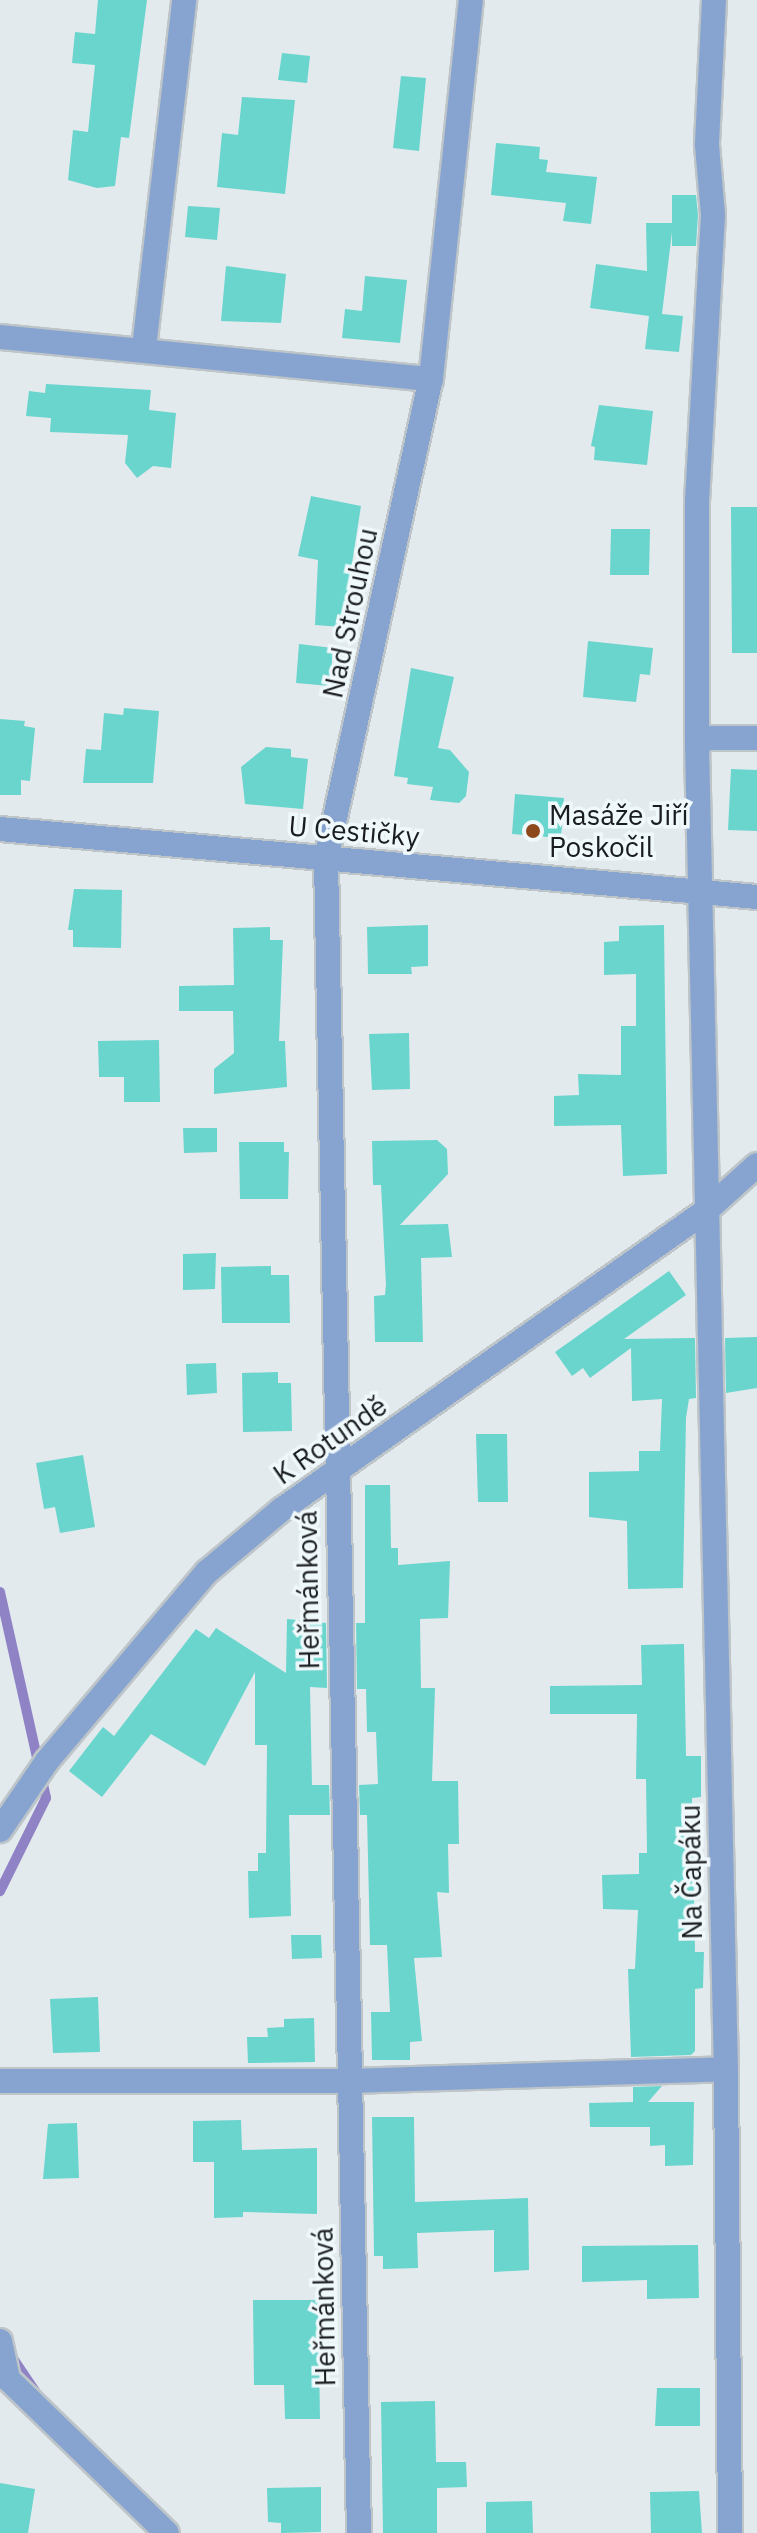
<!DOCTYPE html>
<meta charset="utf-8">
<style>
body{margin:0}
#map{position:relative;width:757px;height:2533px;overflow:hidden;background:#e2eaee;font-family:"IBM Plex Sans",sans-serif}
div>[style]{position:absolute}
.stream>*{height:10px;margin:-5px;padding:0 5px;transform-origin:5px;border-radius:5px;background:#8f82c5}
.building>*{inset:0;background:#6ad5cd}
.roads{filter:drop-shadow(2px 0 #bec5c9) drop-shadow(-2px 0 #bec5c9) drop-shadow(0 2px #bec5c9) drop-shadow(0 -2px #bec5c9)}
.minor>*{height:24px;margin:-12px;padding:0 12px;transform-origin:12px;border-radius:12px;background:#87a4d0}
.dots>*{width:22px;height:22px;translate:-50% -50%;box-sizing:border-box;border:4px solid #eff8fb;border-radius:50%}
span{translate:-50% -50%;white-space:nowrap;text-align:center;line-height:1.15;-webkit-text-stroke:7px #eff8fb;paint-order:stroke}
.street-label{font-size:28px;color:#1a1d1f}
.poi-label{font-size:28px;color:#1a1d1f}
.left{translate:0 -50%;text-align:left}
</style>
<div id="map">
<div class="stream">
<i style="left:0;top:1592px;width:211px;rotate:77.4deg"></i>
<i style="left:46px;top:1798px;width:104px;rotate:116.3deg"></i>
<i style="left:10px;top:2354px;width:48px;rotate:56deg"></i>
</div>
<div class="building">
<i style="clip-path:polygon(98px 0,147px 0,129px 138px,121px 137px,115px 186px,97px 188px,68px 180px,73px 130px,88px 132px,95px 65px,72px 63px,75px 32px,95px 34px)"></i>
<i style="clip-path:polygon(282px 53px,310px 56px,307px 83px,278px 80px)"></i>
<i style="clip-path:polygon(401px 76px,426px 78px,419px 151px,393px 148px)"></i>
<i style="clip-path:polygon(242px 97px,295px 100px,285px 194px,217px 187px,222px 133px,238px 135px)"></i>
<i style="clip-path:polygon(496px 143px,540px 147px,539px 159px,548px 160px,546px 172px,597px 177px,591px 224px,563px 221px,566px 203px,491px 195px)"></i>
<i style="clip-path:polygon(672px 195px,696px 195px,698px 215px,696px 246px,672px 246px,672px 232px,662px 314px,683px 316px,679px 352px,645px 349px,649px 316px,590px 308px,596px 264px,647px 271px,646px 223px,672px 223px)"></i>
<i style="clip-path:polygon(188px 206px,220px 208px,217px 240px,185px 237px)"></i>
<i style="clip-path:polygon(226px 266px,286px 274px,281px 323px,221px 321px)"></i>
<i style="clip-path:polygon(365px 276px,407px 280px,400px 343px,342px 338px,345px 309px,362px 311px)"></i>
<i style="clip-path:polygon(46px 384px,151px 390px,149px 410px,176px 413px,171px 468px,153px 466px,137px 478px,125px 463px,128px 435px,50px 432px,51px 418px,26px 416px,29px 391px,45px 393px)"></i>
<i style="clip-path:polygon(599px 405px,653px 411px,647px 465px,594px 460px,595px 447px,591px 446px)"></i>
<i style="clip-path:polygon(311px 496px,361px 506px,342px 627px,315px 625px,318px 560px,298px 556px)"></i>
<i style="clip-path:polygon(731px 507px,757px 507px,757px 653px,732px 653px)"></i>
<i style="clip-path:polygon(611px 529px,650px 529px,649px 575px,610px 575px)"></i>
<i style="clip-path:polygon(588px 641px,653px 648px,650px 675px,640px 674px,636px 702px,583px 697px)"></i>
<i style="clip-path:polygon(299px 644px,333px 648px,330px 686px,296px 683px)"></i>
<i style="clip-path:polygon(411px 668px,454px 677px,438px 748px,450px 750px,469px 772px,466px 796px,459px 803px,430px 800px,433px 787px,407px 784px,408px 778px,394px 776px)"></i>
<i style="clip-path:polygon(124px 708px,159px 711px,153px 783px,83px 783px,86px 749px,101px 750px,104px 713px,123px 715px)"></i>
<i style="clip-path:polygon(0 719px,25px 721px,24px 726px,35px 728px,30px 781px,21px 780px,21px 795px,0 795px)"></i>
<i style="clip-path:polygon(266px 747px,291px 749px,291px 757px,308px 759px,303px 809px,245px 804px,241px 767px)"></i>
<i style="clip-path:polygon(731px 769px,757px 770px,757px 831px,728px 830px)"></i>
<i style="clip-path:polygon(515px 794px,564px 798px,561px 838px,512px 834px)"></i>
<i style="clip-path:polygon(74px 889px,122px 890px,121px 948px,73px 947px,73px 930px,68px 930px)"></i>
<i style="clip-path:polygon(428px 925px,428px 966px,411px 967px,412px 974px,368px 974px,367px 927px)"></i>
<i style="clip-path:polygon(664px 925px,667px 1174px,623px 1176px,621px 1125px,554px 1126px,554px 1096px,579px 1095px,578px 1074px,621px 1075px,621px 1026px,636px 1026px,636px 974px,604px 975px,604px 942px,619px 941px,619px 926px)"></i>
<i style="clip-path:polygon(270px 927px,270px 940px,283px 940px,279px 1041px,285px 1041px,287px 1087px,214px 1094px,214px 1069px,234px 1053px,233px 1011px,179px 1011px,179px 986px,234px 985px,233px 928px)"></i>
<i style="clip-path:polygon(409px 1033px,410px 1089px,372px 1090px,369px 1034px)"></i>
<i style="clip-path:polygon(159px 1040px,160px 1102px,124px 1102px,124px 1077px,99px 1077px,98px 1041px)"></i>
<i style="clip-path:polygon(183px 1128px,217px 1128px,217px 1152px,184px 1153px)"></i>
<i style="clip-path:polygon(437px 1140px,447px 1149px,448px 1174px,400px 1225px,448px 1224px,452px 1257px,421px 1258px,423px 1342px,375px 1342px,374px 1296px,385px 1295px,386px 1285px,381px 1185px,373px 1185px,372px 1141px)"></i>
<i style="clip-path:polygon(239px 1142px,284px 1142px,284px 1152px,289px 1152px,288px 1199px,240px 1199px)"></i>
<i style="clip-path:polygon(216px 1253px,215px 1289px,183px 1290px,183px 1254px)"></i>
<i style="clip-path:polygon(271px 1266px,271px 1275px,289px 1275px,290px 1323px,222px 1323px,221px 1267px)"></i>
<i style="clip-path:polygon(669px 1271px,686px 1295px,624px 1339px,695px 1338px,696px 1398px,689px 1399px,686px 1418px,683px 1588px,628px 1589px,627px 1521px,589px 1517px,589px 1472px,639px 1471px,639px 1451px,660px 1451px,662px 1399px,632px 1401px,631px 1348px,590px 1378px,583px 1368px,572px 1376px,555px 1352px)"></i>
<i style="clip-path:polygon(757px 1337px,757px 1388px,726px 1393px,725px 1338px)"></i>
<i style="clip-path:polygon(216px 1363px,217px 1393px,187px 1395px,186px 1364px)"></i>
<i style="clip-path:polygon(278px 1372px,278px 1383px,291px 1383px,292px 1431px,243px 1432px,242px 1373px)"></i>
<i style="clip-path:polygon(476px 1434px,507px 1434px,508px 1502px,478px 1502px)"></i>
<i style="clip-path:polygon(83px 1455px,95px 1527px,60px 1533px,55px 1507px,44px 1509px,36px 1463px)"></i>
<i style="clip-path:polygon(365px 1485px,390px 1485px,391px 1548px,398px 1548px,398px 1565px,450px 1561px,448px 1618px,420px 1619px,421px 1688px,435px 1688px,432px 1781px,458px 1781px,459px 1844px,448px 1844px,449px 1893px,437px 1892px,442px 1957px,414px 1958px,422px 2041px,410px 2042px,410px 2060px,372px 2060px,371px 2012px,390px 2012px,387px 1945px,370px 1945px,367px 1815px,360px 1815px,359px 1785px,378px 1784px,376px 1732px,367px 1732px,366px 1689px,357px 1689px,356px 1623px,365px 1623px)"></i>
<i style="clip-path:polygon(287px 1619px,326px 1623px,327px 1688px,310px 1687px,312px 1785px,329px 1785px,330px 1815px,289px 1815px,291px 1916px,249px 1918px,248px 1871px,258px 1871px,258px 1853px,266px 1853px,267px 1745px,255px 1745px,255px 1672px,205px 1766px,151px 1734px,102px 1797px,69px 1771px,103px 1727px,114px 1736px,196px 1629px,209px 1638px,216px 1628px,286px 1673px)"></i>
<i style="clip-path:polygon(684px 1644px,686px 1756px,701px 1756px,701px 1797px,692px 1798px,695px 1952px,704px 1952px,703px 1988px,695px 1989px,695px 2051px,691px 2055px,631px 2057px,628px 1969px,635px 1969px,638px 1910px,603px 1909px,602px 1875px,639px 1874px,639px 1853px,647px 1853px,646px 1779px,636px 1779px,637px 1714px,550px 1714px,550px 1686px,642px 1685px,641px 1645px)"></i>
<i style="clip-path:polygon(291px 1935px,321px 1935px,322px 1958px,292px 1959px)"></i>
<i style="clip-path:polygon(98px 1997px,100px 2052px,53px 2053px,50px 1999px)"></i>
<i style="clip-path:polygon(314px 2018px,315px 2062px,248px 2063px,247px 2037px,268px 2037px,267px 2028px,284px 2027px,284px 2019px)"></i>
<i style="clip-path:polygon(662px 2086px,648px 2102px,694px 2102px,693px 2165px,665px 2166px,665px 2145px,650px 2146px,650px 2127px,590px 2127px,589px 2103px,633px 2102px,633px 2087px)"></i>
<i style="clip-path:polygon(372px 2117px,414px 2117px,415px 2202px,528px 2198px,529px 2270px,494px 2272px,494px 2230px,417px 2233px,418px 2268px,383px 2269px,383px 2256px,374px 2256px)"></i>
<i style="clip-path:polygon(241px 2120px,242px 2150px,317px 2148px,317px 2214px,243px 2212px,243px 2217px,214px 2218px,214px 2162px,193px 2162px,193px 2121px)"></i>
<i style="clip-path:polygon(77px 2123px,79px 2178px,43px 2179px,48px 2124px)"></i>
<i style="clip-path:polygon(698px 2245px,699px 2298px,647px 2299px,647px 2280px,582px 2282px,582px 2246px)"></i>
<i style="clip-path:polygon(253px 2300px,318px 2300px,320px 2419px,285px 2419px,284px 2385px,254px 2385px)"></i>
<i style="clip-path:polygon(657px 2388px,700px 2388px,700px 2426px,655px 2426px)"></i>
<i style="clip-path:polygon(435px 2401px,436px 2462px,466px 2462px,467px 2487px,437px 2488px,437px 2533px,383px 2533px,381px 2402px)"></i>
<i style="clip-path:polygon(0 2483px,35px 2489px,28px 2533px,0 2533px)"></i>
<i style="clip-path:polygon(321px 2487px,321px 2532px,281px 2533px,281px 2523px,268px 2522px,267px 2488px)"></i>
<i style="clip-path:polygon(699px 2491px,702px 2533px,651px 2533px,650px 2492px)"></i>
<i style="clip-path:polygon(532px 2501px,533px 2533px,486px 2533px,486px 2502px)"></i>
</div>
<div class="roads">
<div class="minor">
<i style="left:714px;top:0;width:145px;rotate:92.8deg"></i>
<i style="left:707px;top:145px;width:70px;rotate:85.1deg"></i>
<i style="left:713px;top:215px;width:287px;rotate:93.2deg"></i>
<i style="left:697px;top:502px;width:242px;rotate:90deg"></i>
<i style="left:697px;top:744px;width:1325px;rotate:88.75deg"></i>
<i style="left:726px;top:2069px;width:464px;rotate:89.5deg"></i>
<i style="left:0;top:337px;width:433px;rotate:5.6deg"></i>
<i style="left:144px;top:348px;width:350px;rotate:-83.4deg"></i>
<i style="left:697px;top:744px;width:13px;rotate:-29deg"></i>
<i style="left:708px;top:738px;width:49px"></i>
<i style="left:0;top:829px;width:760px;rotate:5.13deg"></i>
<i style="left:0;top:1830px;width:83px;rotate:-55.7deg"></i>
<i style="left:47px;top:1761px;width:248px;rotate:-49.8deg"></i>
<i style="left:207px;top:1572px;width:97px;rotate:-40deg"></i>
<i style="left:281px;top:1510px;width:521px;rotate:-35.15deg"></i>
<i style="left:707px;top:1210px;width:67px;rotate:-42deg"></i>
<i style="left:0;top:2081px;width:349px"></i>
<i style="left:349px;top:2081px;width:377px;rotate:-1.8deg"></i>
<i style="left:0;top:2341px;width:39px;rotate:78deg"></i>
<i style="left:8px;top:2379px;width:221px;rotate:44.1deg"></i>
<i style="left:359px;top:2533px;width:1674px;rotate:-91.13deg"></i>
<i style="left:326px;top:859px;width:491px;rotate:-77.7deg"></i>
<i style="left:431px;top:379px;width:381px;rotate:-84deg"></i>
</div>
</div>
<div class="dots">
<i style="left:533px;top:831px;background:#8d491b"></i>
</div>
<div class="street-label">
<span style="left:350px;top:613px;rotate:-78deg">Nad Strouhou</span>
<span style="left:354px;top:831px;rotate:5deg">U Cestičky</span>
<span style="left:330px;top:1440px;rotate:-35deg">K Rotundě</span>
<span style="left:308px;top:1590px;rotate:-91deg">Heřmánková</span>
<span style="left:691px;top:1872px;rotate:-91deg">Na Čapáku</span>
<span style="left:324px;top:2307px;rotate:-91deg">Heřmánková</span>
</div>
<div class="poi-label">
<span class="left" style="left:549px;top:831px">Masáže Jiří<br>Poskočil</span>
</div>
</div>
